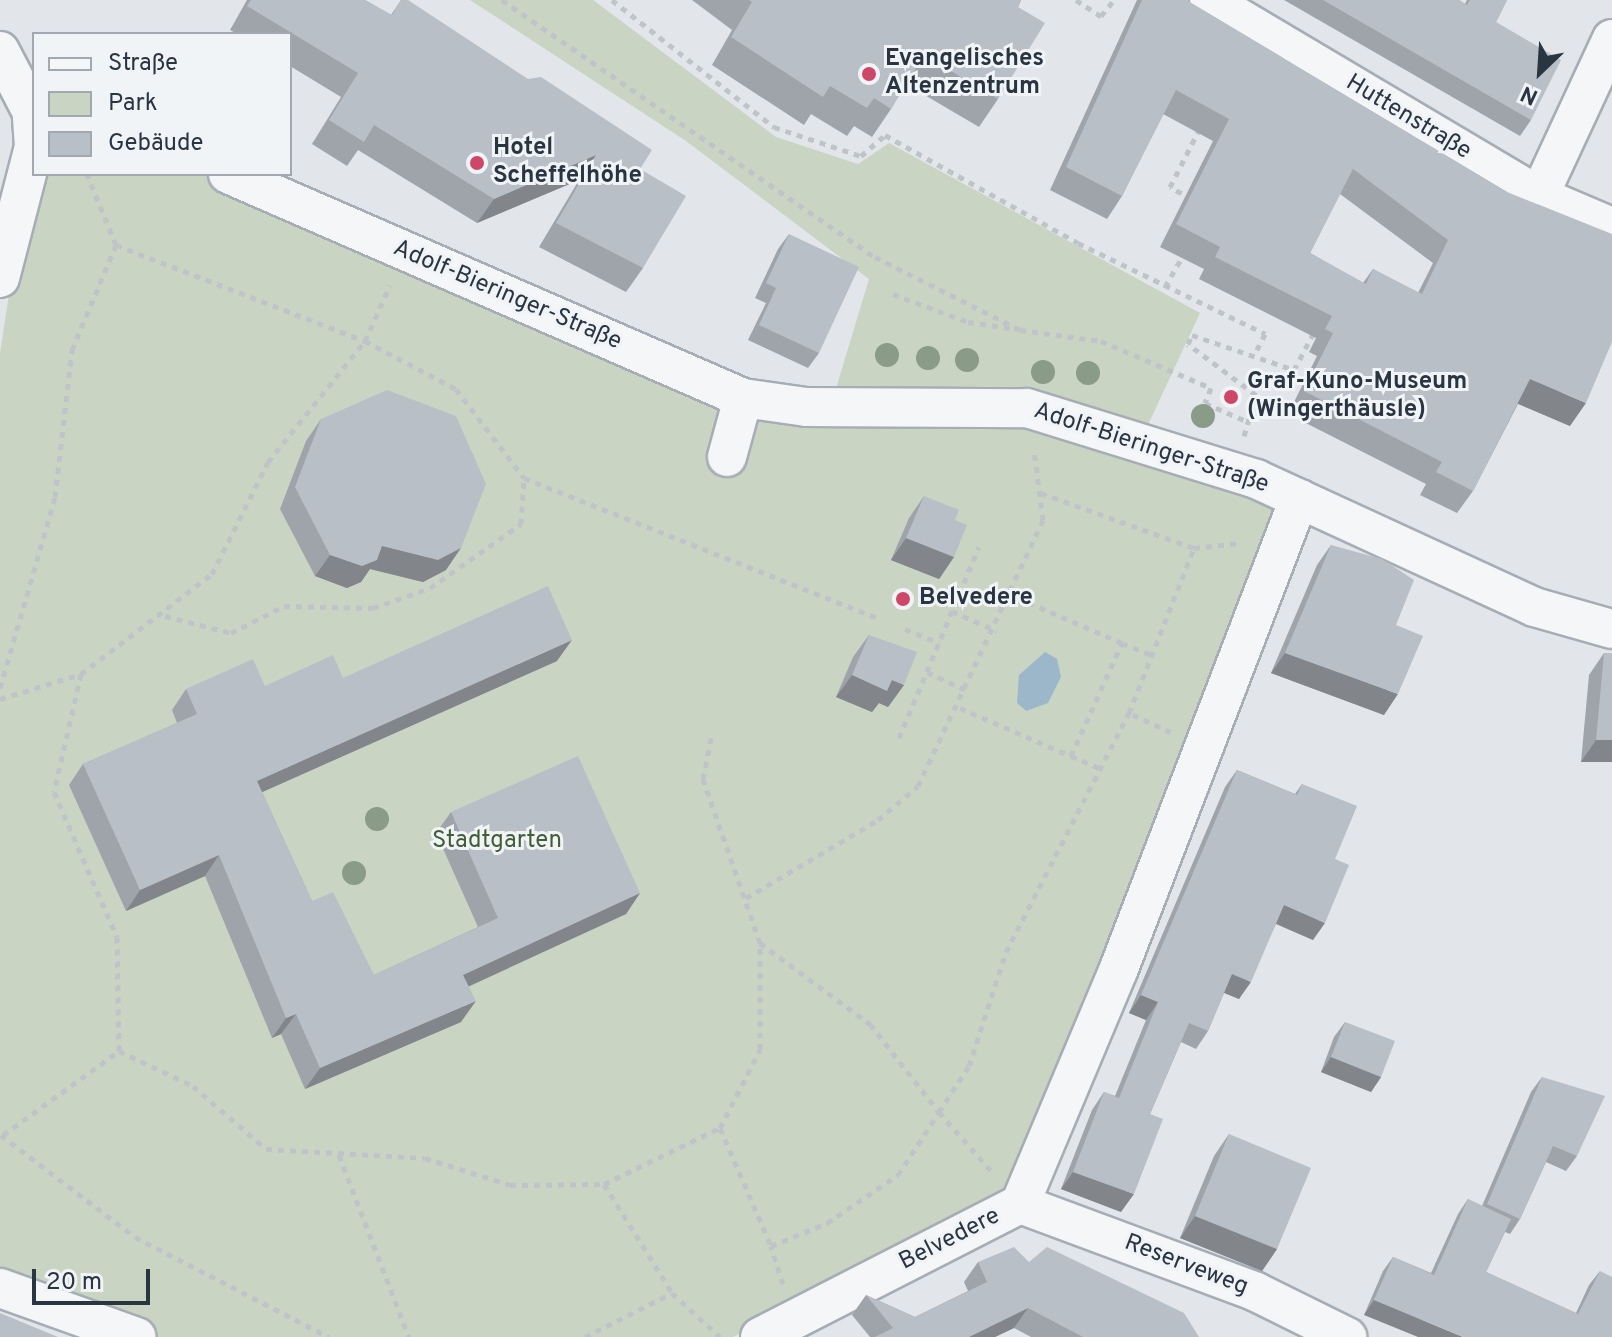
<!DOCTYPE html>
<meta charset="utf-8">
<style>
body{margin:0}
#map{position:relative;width:1612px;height:1337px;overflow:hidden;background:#e2e6ea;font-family:Overpass,sans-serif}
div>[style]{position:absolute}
.green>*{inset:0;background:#c9d4c3}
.water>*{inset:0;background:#9db7ca}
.path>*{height:5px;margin-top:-2.5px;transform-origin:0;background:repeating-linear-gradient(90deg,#bfc4c9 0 6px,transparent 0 12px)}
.roads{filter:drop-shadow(2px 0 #a7adb4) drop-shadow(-2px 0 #a7adb4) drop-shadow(0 2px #a7adb4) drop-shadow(0 -2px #a7adb4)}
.minor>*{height:38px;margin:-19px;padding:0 19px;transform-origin:19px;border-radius:19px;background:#f4f6f8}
.trees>*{width:24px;height:24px;margin:-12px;border-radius:50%;background:#8a9b88}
.wall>*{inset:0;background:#9fa4ab}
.shaded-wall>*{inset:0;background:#82868b}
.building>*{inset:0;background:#b9bfc7}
.dots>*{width:22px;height:22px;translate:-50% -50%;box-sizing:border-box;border:4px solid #f1f4f7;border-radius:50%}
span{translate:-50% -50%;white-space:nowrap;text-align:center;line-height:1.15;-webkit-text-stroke:6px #f1f4f7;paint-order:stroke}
.poi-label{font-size:24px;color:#2a3542;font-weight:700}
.left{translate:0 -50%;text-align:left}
.street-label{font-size:24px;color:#2a3542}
.park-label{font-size:24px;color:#425e37}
.legend{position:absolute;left:32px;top:32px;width:260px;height:144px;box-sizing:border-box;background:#f1f4f7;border:2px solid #a1a8af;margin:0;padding:10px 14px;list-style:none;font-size:24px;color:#2a3542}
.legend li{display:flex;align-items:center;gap:16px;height:40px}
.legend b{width:40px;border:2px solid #a1a8af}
.north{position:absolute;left:1500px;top:32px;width:80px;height:80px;-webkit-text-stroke:6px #f1f4f7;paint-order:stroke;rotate:205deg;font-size:22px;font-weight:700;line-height:32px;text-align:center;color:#2a3542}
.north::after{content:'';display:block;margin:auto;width:28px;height:36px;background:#2a3542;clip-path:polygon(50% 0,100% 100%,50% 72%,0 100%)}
.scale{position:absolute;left:32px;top:1269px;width:118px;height:36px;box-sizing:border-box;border:4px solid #2a3542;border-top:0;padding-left:10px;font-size:24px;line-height:28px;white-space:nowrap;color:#2a3542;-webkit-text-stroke:6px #f1f4f7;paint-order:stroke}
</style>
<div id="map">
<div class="green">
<i style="clip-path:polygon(470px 0,593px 0,776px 137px,858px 164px,889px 143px,1200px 313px,1140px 442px,1282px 505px,1012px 1191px,733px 1337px,133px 1337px,0 1282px,0 353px,16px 249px,38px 174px,201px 174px,828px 415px,869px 279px,686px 141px)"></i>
</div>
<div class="water">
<i style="clip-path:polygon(1045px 652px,1057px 659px,1061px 677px,1048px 703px,1026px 711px,1017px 703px,1019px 675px)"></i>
</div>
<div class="path">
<i style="left:502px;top:0;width:453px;rotate:34.6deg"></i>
<i style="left:875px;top:257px;width:162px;rotate:26.7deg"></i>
<i style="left:1020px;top:330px;width:82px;rotate:7.7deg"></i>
<i style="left:1101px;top:341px;width:120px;rotate:23.1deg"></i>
<i style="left:1211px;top:388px;width:16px;rotate:112deg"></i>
<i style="left:1205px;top:403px;width:43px;rotate:23.6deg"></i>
<i style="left:612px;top:0;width:206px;rotate:38.1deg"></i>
<i style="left:774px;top:127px;width:92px;rotate:18.4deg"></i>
<i style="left:861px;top:156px;width:32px;rotate:-41deg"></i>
<i style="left:885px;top:135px;width:221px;rotate:29.2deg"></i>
<i style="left:1078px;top:243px;width:208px;rotate:25.9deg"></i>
<i style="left:1265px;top:334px;width:22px;rotate:117deg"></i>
<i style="left:1076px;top:0;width:30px;rotate:33deg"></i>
<i style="left:1101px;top:16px;width:21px;rotate:-51deg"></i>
<i style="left:1192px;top:199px;width:25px;rotate:-151deg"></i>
<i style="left:1170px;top:187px;width:64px;rotate:-63deg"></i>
<i style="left:116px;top:245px;width:267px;rotate:21.1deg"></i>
<i style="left:365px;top:341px;width:103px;rotate:27.8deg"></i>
<i style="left:456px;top:389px;width:112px;rotate:52.6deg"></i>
<i style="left:524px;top:478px;width:383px;rotate:21.6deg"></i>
<i style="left:1165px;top:287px;width:40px;rotate:-60.3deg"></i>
<i style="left:893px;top:294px;width:80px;rotate:20.5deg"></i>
<i style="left:968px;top:322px;width:49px;rotate:8.3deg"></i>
<i style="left:1244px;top:436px;width:43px;rotate:-73.7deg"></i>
<i style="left:1256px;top:395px;width:85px;rotate:-143.1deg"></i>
<i style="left:1188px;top:344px;width:10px;rotate:-66deg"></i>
<i style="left:1192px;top:335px;width:108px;rotate:18.9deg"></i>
<i style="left:1294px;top:370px;width:45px;rotate:-62.3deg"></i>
<i style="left:1041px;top:493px;width:163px;rotate:19.8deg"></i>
<i style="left:1194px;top:548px;width:47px;rotate:-6.1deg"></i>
<i style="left:952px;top:611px;width:49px;rotate:24deg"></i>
<i style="left:165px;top:616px;width:68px;rotate:14.4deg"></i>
<i style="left:231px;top:633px;width:59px;rotate:-27deg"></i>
<i style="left:284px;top:606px;width:89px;rotate:1.3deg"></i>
<i style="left:373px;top:608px;width:60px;rotate:-19.3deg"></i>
<i style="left:430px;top:588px;width:111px;rotate:-35.1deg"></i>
<i style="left:521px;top:524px;width:46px;rotate:-86.3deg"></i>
<i style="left:905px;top:629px;width:37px;rotate:22deg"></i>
<i style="left:1122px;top:643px;width:35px;rotate:22deg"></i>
<i style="left:927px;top:672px;width:45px;rotate:24.9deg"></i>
<i style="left:81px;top:674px;width:121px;rotate:102.9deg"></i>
<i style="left:54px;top:792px;width:158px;rotate:66.5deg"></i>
<i style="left:117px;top:937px;width:114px;rotate:89deg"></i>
<i style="left:0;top:688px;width:199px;rotate:-73.9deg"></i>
<i style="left:55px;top:497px;width:148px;rotate:-83.4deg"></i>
<i style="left:72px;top:350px;width:114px;rotate:-67.3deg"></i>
<i style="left:116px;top:245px;width:77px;rotate:-112.2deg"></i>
<i style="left:0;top:699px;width:85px;rotate:-17.2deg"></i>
<i style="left:81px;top:674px;width:165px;rotate:-37.4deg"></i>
<i style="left:212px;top:574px;width:125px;rotate:-63.4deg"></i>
<i style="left:268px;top:462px;width:155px;rotate:-51.3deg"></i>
<i style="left:365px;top:341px;width:61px;rotate:-65.9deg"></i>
<i style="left:960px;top:708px;width:121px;rotate:23.4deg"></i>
<i style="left:1071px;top:756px;width:124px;rotate:-65.7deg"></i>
<i style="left:1122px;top:643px;width:118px;rotate:-156.5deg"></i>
<i style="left:1171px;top:732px;width:46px;rotate:-155.7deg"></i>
<i style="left:1129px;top:713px;width:177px;rotate:-68.5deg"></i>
<i style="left:899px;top:738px;width:207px;rotate:-67.3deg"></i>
<i style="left:1071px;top:756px;width:33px;rotate:23deg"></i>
<i style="left:746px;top:898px;width:153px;rotate:-30.6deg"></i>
<i style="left:878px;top:820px;width:52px;rotate:-40.4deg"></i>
<i style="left:918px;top:786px;width:294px;rotate:-64.8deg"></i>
<i style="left:1043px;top:520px;width:71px;rotate:-97.3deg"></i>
<i style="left:760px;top:943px;width:137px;rotate:36.4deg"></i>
<i style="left:870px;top:1024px;width:112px;rotate:51.9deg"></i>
<i style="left:939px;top:1112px;width:55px;rotate:-56.9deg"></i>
<i style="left:969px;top:1066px;width:120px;rotate:-72deg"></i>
<i style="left:1006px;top:952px;width:269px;rotate:-62.8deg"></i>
<i style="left:720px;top:1128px;width:129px;rotate:66.6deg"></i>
<i style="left:1px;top:1135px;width:168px;rotate:37.3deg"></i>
<i style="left:135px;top:1237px;width:218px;rotate:27.3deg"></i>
<i style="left:3px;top:1135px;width:143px;rotate:-35.9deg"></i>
<i style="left:119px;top:1051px;width:82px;rotate:25.3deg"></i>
<i style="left:193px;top:1086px;width:96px;rotate:40.8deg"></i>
<i style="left:266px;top:1149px;width:159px;rotate:3.2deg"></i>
<i style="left:425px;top:1158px;width:89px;rotate:17.6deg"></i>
<i style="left:510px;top:1185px;width:94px;rotate:-0.6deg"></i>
<i style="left:604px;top:1184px;width:128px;rotate:58deg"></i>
<i style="left:339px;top:1155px;width:195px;rotate:69deg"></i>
<i style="left:604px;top:1184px;width:129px;rotate:-25.8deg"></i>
<i style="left:720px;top:1128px;width:88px;rotate:-62.9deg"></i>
<i style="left:760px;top:1050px;width:107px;rotate:-90deg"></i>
<i style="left:760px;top:943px;width:174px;rotate:-109.2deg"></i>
<i style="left:703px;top:779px;width:46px;rotate:-78.7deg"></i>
<i style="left:783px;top:1284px;width:40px;rotate:-108deg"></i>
<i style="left:771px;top:1246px;width:61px;rotate:-22.3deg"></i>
<i style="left:827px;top:1223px;width:86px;rotate:-34.1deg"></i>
<i style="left:898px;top:1175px;width:75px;rotate:-56.9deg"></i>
<i style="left:939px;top:1112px;width:81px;rotate:48.5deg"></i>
<i style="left:585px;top:1337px;width:97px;rotate:-26.8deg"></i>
<i style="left:672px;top:1293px;width:65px;rotate:42.5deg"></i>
</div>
<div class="roads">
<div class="minor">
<i style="left:1209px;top:0;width:384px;rotate:30.7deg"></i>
<i style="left:1539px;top:196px;width:79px;rotate:23deg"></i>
<i style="left:0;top:51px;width:73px;rotate:62.4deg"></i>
<i style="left:228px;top:174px;width:562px;rotate:23.51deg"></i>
<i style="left:743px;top:398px;width:64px;rotate:8.1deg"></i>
<i style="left:806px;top:407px;width:221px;rotate:0.3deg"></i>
<i style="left:1027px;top:408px;width:240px;rotate:17.2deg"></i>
<i style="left:1256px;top:479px;width:306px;rotate:24.7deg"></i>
<i style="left:1534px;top:607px;width:81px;rotate:15.8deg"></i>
<i style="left:1539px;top:196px;width:173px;rotate:-65.1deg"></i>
<i style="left:0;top:278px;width:135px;rotate:-75.5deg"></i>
<i style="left:34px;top:147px;width:31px;rotate:-94deg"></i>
<i style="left:727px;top:457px;width:61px;rotate:-74.8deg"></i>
<i style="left:1020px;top:1204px;width:252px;rotate:20.4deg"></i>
<i style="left:1256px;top:1292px;width:102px;rotate:26.3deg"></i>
<i style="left:0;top:1288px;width:145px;rotate:19.7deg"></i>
<i style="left:760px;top:1337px;width:292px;rotate:-27.1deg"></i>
<i style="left:1020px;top:1204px;width:253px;rotate:-67.2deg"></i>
<i style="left:1118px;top:971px;width:506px;rotate:-69.02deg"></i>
</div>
</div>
<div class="trees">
<i style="left:887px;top:355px"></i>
<i style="left:928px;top:358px"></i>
<i style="left:967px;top:360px"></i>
<i style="left:1043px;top:372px"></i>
<i style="left:1088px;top:373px"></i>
<i style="left:1203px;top:416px"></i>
<i style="left:377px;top:819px"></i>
<i style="left:354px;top:873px"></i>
</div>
<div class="wall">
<i style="clip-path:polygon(247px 0,365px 0,391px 15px,401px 0,640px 169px,643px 268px,626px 292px,539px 247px,579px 180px,477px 223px,358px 150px,347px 166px,312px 144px,341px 97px,290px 66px,290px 34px,237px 34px,230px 30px)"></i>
<i style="clip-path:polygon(692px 0,1021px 0,1018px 7px,998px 99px,979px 127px,906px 84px,891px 109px,872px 137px,854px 126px,847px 136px,811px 114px,804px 125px,712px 65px,732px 30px)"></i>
<i style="clip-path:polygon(evenodd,1137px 0,1186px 0,1507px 192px,1570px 426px,1518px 404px,1473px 491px,1457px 513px,1420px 495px,1426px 484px,1288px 414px,1317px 356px,1309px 352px,1316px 338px,1199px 279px,1204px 269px,1160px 247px,1213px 141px,1163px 114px,1122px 196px,1107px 219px,1050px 190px,1137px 0,1340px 194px,1433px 263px,1418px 293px,1373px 269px,1363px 283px,1310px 253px,1340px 194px)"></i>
<i style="clip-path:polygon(1284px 0,1459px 0,1465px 4px,1467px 0,1507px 0,1496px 22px,1531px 120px,1520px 136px)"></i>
<i style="clip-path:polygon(789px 234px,819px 353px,808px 368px,748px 340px,766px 303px,755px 298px,778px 249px)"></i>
<i style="clip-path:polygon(321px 419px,446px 570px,423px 582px,370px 569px,361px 582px,347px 588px,315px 576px,280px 509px,306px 441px)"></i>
<i style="clip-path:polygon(924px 496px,954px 557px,939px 579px,891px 560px,909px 518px)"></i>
<i style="clip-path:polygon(1331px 545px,1396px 625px,1384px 715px,1271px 673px,1317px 565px)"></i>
<i style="clip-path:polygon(869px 635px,904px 685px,888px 707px,879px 703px,872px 712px,836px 697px,853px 657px)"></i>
<i style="clip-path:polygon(1604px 653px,1612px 653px,1612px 762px,1581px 762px,1589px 675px)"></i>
<i style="clip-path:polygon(557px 661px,262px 792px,312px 901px,374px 975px,478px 927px,436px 833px,451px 812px,640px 893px,626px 914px,468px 986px,461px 1022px,305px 1089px,281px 1034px,272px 1038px,205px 876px,126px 911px,69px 785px,83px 764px,177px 723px,172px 710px,186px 689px,265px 686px)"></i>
<i style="clip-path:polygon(1237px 770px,1295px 794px,1302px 784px,1335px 859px,1313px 940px,1276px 924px,1239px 999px,1224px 993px,1208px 1031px,1196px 1049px,1181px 1042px,1150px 1114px,1121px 1212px,1061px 1189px,1092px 1110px,1104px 1092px,1115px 1096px,1146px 1020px,1129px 1013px,1225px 787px)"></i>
<i style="clip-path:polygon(1345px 1022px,1381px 1077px,1371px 1092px,1321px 1072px,1334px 1037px)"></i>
<i style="clip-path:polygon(1542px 1077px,1577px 1156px,1566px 1171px,1546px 1162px,1520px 1219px,1510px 1234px,1505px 1232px,1486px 1272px,1576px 1313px,1589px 1285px,1600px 1271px,1612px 1337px,1364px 1315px,1383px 1271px,1393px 1257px,1431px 1273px,1458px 1214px,1468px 1199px,1482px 1206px,1531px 1092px)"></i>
<i style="clip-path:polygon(1229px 1134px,1277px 1249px,1262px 1271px,1180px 1238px,1214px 1156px)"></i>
<i style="clip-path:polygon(978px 1262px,1029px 1262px,1199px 1337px,1031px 1337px,1014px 1328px,995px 1337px,870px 1337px,852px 1315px,866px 1295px,915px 1317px,968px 1291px,964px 1282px)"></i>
</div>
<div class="shaded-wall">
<i style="clip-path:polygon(596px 155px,579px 180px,477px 223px,494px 199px)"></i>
<i style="clip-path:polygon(1530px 379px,1586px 403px,1570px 426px,1514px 402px)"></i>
<i style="clip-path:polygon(906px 538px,954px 557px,939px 579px,891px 560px)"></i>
<i style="clip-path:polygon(382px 546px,461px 548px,446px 570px,423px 582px,370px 569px,361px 582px,347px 588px,315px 576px,330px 555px)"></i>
<i style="clip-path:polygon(572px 640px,557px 661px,242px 801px,257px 781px)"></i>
<i style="clip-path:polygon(1285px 653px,1398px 694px,1384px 715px,1271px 673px)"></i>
<i style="clip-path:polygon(852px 675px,892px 680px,904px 685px,888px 707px,879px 703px,872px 712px,836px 697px)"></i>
<i style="clip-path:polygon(1596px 740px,1612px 740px,1612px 762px,1581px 762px)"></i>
<i style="clip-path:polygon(219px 855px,205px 876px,126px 911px,140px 890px)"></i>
<i style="clip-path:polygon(640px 893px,626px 914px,448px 996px,463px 975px)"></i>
<i style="clip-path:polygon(1284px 905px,1325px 923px,1313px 940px,1272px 922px)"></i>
<i style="clip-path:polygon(1232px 974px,1251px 982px,1239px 999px,1220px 991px)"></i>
<i style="clip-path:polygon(1141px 995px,1158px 1002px,1146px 1020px,1129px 1013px)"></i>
<i style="clip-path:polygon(476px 1001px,461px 1022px,305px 1089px,320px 1068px)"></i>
<i style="clip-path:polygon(296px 1014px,281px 1034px,272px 1038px,286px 1018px)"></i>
<i style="clip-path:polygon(1331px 1057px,1381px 1077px,1371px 1092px,1321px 1072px)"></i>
<i style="clip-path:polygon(1073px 1172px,1134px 1194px,1121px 1212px,1061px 1189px)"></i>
<i style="clip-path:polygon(1195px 1216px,1277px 1249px,1262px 1271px,1180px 1238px)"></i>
<i style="clip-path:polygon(1374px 1300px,1463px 1337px,1418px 1337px,1364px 1315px)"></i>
<i style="clip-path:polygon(1028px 1308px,1014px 1328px,995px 1337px,969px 1337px)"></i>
</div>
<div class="building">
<i style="clip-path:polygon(251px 0,365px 0,392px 15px,401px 0,408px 0,528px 79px,541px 77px,652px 150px,640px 169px,686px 196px,643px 268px,556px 223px,596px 155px,494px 199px,374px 125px,364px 142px,329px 120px,358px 73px,247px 6px)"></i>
<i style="clip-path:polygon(749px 0,1021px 0,1018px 7px,1045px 23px,998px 99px,924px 55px,891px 109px,874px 98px,867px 108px,830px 86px,823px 97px,731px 37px,752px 2px)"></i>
<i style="clip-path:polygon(evenodd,1142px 0,1186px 0,1507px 192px,1612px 234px,1612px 342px,1586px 403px,1530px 379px,1473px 491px,1436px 472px,1442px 462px,1304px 391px,1333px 333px,1325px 329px,1332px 316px,1215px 257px,1220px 247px,1176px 224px,1229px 119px,1176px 90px,1122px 196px,1066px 167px,1142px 0,1353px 169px,1448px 240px,1422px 294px,1373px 269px,1366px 284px,1310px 253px,1353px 169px)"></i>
<i style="clip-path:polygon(1323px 0,1459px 0,1467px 5px,1470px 0,1507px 0,1496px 22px,1561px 60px,1531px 120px)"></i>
<i style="clip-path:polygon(789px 234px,859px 267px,819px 353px,759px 325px,776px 288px,766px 283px)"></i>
<i style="clip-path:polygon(387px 390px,456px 416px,486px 484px,461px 548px,438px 560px,382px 546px,377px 560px,362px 566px,330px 555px,295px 487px,321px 419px)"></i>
<i style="clip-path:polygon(924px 496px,959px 510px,955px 520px,967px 525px,954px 557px,906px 538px)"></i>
<i style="clip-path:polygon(1331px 545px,1382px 559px,1414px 580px,1396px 625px,1423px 636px,1398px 694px,1285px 653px)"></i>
<i style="clip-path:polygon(548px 586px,572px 640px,257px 781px,312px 901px,333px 892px,374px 975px,498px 918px,451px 812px,578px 756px,640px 893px,463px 975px,476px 1001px,320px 1068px,296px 1014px,286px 1018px,219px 855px,140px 890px,83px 764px,197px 714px,186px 689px,253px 659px,265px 686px,333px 655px,343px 678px)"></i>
<i style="clip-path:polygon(869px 635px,917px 652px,904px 685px,892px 680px,887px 691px,852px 675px)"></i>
<i style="clip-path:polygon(1604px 653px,1612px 653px,1612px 740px,1596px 740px)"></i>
<i style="clip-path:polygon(1237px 770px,1297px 795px,1302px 784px,1357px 806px,1335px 859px,1349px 865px,1325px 923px,1284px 905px,1251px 982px,1232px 974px,1208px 1031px,1189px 1023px,1150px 1114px,1163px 1119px,1134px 1194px,1073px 1172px,1104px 1092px,1119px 1098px,1158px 1002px,1141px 995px)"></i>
<i style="clip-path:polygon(1345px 1022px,1395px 1041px,1381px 1077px,1331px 1057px)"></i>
<i style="clip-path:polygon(1542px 1077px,1605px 1096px,1577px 1156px,1553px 1146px,1520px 1219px,1487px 1204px)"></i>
<i style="clip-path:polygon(1229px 1134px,1311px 1168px,1277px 1249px,1195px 1216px)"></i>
<i style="clip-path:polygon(1468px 1199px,1511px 1219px,1486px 1272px,1578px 1314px,1600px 1271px,1612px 1277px,1612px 1337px,1463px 1337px,1374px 1300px,1393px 1257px,1434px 1275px)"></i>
<i style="clip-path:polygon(1014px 1247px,1029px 1262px,1047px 1247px,1184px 1313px,1199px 1337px,1083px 1337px,1028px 1308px,969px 1337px,875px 1337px,893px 1328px,866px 1295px,915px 1317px,987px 1282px,978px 1262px)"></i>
<i style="clip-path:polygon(0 1313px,58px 1337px,0 1337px)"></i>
</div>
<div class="dots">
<i style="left:869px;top:74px;background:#cf4768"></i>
<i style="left:477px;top:163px;background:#cf4768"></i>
<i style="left:1231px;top:397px;background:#cf4768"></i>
<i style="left:903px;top:599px;background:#cf4768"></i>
</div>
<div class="poi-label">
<span class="left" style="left:885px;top:74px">Evangelisches<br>Altenzentrum</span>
<span class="left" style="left:493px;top:163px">Hotel<br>Scheffelhöhe</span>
<span class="left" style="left:1247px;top:397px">Graf-Kuno-Museum<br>(Wingerthäusle)</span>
<span class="left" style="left:919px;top:599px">Belvedere</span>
</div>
<div class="street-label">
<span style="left:1408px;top:118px;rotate:31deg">Huttenstraße</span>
<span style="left:507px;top:296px;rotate:23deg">Adolf-Bieringer-Straße</span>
<span style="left:1151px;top:449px;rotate:18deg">Adolf-Bieringer-Straße</span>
<span style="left:950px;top:1240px;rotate:-27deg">Belvedere</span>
<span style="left:1186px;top:1266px;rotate:21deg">Reserveweg</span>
</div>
<div class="park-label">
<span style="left:497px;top:842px">Stadtgarten</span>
</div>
<ul class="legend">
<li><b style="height:10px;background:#f4f6f8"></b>Straße</li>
<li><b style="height:22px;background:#c9d4c3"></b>Park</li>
<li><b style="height:22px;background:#b9bfc7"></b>Gebäude</li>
</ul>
<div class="north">N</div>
<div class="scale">20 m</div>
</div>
